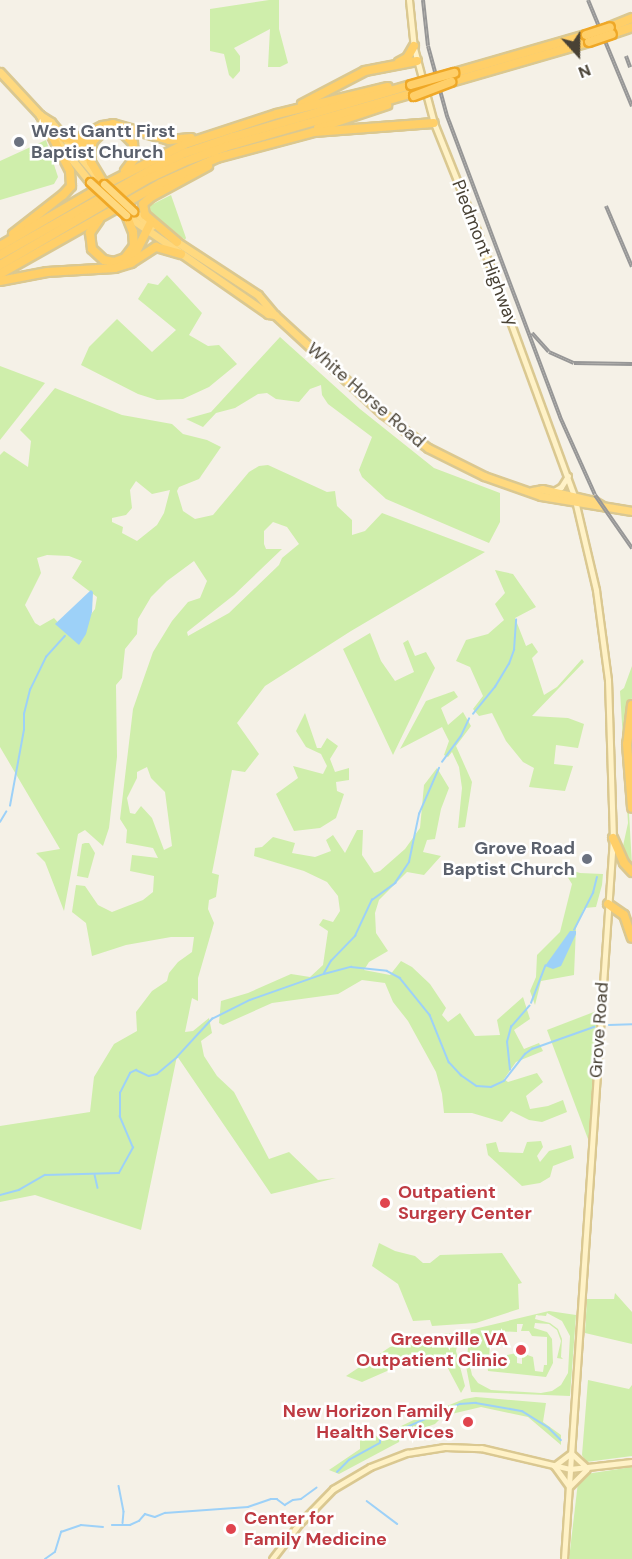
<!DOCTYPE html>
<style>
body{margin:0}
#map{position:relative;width:632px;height:1559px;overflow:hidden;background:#f5f1e7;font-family:"DM Sans",sans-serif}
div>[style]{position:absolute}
.green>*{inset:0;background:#cfeeab}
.water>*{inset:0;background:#9dd1f8}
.stream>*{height:1.5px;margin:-0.75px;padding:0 0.75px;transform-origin:0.75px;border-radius:0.75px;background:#9dd1f8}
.roads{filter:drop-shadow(2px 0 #dac891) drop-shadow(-2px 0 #dac891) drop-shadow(0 2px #dac891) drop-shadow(0 -2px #dac891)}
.secondary>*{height:5px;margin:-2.5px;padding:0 2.5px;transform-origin:2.5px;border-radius:2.5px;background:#fff2c7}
.trunk>*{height:7px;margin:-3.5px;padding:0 3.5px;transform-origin:3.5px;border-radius:3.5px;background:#ffd97f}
.motorway>*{height:8px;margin:-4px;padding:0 4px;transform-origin:4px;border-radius:4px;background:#ffcf68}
.rail>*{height:4px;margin-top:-2px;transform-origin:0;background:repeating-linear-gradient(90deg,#fff 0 4.5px,#979797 0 9px);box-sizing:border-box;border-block:2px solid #979797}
.bridges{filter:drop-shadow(2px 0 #efa827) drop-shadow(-2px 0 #efa827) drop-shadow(0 2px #efa827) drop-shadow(0 -2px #efa827)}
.trunk-bridge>*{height:7px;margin:-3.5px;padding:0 3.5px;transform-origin:3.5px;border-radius:3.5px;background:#ffd97f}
.motorway-bridge>*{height:8px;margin:-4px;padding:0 4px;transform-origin:4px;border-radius:4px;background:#ffcf68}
.dots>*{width:16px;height:16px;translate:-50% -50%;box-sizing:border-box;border:3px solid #fff;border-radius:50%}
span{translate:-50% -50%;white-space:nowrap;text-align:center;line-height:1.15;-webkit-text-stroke:5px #fff;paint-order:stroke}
.worship-label{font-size:18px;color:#5b616d;font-weight:700}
.left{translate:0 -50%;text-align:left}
.right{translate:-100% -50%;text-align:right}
.street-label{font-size:18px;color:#494235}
.health-label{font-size:18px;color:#be3a42;font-weight:700}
.north{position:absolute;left:548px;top:24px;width:60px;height:60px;-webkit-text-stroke:4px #fff;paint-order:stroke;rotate:159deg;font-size:16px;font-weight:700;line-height:24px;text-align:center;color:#494235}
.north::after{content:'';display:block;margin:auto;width:21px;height:27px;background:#494235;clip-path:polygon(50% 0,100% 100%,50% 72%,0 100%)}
</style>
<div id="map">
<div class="green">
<i style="clip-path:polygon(269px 0,279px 0,279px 29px,288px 63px,280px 67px,268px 67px,270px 29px,234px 48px,240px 56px,240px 71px,233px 79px,229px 75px,224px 54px,210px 51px,210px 9px)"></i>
<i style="clip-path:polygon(46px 140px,58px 177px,54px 184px,0 200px,0 161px)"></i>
<i style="clip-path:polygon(171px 195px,186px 238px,185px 240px,145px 208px)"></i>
<i style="clip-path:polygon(167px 275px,202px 313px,189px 335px,208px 346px,219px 345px,237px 364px,209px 387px,183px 399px,157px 400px,138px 394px,81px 365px,89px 347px,117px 319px,152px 352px,176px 330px,138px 299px,148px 283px,158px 285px)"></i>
<i style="clip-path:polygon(280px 337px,360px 409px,434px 468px,500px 493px,500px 522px,489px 543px,386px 499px,362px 477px,359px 470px,372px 437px,328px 404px,322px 395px,321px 385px,310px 389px,299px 402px,276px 399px,267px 393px,258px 394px,235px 408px,216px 413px,203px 427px,186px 419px,211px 412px)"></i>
<i style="clip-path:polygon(0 366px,45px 383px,0 440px)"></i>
<i style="clip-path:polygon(evenodd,55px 388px,122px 415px,172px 424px,183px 434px,207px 440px,221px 447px,199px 479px,179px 487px,177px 491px,183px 511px,195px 519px,213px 515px,249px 472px,259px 466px,268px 465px,327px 492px,335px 491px,337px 506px,352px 520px,352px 535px,365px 531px,382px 513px,485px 552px,351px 631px,265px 686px,237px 723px,259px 754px,245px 772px,232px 770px,212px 873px,219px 875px,216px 897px,209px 900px,208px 909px,214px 923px,198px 978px,198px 1001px,192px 998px,185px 1032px,193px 1031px,209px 1018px,212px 1033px,201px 1041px,204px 1056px,217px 1076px,234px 1092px,269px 1159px,289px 1152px,318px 1180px,336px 1178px,271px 1194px,177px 1056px,141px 1230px,35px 1195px,0 1202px,0 1126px,90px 1112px,94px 1077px,114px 1044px,137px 1031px,136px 1012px,152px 991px,167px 981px,169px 973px,178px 962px,192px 952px,194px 937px,171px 937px,126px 945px,92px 956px,86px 923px,72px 912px,76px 885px,85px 886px,98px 905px,112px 912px,143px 900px,153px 892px,154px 876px,130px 871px,132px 855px,158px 858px,153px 848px,126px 843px,127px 830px,120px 819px,133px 709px,153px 652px,172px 621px,188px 602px,200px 598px,207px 581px,194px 561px,167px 581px,151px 597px,138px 619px,137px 634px,125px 649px,122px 678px,116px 685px,117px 757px,109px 828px,103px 846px,85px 830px,78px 834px,64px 911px,45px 862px,36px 853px,60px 849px,0 747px,0 455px,4px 451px,28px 467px,31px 441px,20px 430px,55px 388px,136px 481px,152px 494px,170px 490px,164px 513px,157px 525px,137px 541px,122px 533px,123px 527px,112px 522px,112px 518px,126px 515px,132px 508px,130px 490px,136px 481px,55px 388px,273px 522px,287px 527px,299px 544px,282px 558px,279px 565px,229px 613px,188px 636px,187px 632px,234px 595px,282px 549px,266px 549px,264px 544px,264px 531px,273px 522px,55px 388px,47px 555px,69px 556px,82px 561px,72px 578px,97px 597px,95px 609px,85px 622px,62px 627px,54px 618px,40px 626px,35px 623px,25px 605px,41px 573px,37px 558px,47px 555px,55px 388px,147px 767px,151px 778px,165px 792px,172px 846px,164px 850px,152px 818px,141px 806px,135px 814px,130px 813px,127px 798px,137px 778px,137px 772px,147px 767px)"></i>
<i style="clip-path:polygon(495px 570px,513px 574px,536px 607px,515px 618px,526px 646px,532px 643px,538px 652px,532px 658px,544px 695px,557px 687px,582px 659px,584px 662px,532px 716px,568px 718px,584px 724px,578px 748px,556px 745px,554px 764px,573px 766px,565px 791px,529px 787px,534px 768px,523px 762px,506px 741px,492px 713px,479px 716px,473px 709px,483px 696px,470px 667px,456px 661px,466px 640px,488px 634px,504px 620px,495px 604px,505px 593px)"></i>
<i style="clip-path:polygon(370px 633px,381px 661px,395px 681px,414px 672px,403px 643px,408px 640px,415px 656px,426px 652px,435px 668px,393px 755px,343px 649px)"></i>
<i style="clip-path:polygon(632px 666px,632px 698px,626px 725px,625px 743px,632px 865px,623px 846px,628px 823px,620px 691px,624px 688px)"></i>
<i style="clip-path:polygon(454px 691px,458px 697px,441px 708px,448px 725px,463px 712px,471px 726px,456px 746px,472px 782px,465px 827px,458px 828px,462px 788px,459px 767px,452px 752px,448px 757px,444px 755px,449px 741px,442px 727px,400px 749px,426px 701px)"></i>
<i style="clip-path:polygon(305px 713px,317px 748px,321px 748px,327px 738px,338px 746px,330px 759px,335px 772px,349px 768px,349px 780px,336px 782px,337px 791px,344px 794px,336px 818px,320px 828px,294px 831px,276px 794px,298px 778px,293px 766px,323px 774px,327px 766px,321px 754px,306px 747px,296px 731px)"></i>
<i style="clip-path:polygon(437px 768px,449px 788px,441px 809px,435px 839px,427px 840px,423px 852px,441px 856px,424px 875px,407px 872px,379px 900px,375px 913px,376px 933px,388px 951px,369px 962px,364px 970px,390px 975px,401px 961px,412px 967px,430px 984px,446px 1008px,442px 1015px,448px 1022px,460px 1013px,475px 1036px,500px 1035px,497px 1020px,523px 997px,530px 1019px,514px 1030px,524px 1049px,539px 1043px,543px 1051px,516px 1062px,504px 1079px,508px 1082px,537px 1073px,543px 1082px,526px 1096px,530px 1109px,548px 1106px,563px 1100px,567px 1112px,542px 1122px,529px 1120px,511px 1111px,502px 1122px,472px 1113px,444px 1113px,442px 1094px,436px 1072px,408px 1021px,393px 1002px,385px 983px,362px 980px,338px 994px,272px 1003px,223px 1025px,219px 1023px,221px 1001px,248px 993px,291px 974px,310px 977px,323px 965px,328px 931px,319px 925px,323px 919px,333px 922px,340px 911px,338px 896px,327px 882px,304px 871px,254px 856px,255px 848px,262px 847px,273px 837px,295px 843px,292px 853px,315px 857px,331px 851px,326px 840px,333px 835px,345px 853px,357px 830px,363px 830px,362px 855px,374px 873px,380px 871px,405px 849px,420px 828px,424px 785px)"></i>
<i style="clip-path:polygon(85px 843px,89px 843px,95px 853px,88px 878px,77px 876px,82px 844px)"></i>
<i style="clip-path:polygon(567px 869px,580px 873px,603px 874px,602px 885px,596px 907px,584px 908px,576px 928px,574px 975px,541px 981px,535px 1005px,530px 991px,536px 977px,537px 955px,560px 932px,572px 884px,565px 873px)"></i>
<i style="clip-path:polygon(599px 1010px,590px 1138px,588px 1139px,547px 1030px)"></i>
<i style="clip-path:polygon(541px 1141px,543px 1147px,537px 1156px,540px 1162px,549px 1151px,571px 1145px,574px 1158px,553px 1166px,550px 1177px,540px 1183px,522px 1186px,488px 1155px,486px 1144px,496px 1142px,499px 1152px,523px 1153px,527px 1142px)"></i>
<i style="clip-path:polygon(379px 1243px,395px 1251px,415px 1256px,423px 1263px,430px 1263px,440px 1255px,502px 1253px,522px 1283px,518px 1284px,519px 1309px,476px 1323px,432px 1326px,430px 1320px,413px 1321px,398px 1284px,372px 1266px)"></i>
<i style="clip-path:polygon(615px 1293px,632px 1312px,632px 1344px,585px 1333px,587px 1299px,614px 1299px)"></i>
<i style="clip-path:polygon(evenodd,549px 1311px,576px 1315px,570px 1396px,471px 1392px,466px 1366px,470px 1330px,549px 1311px,547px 1313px,562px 1321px,570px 1336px,568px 1373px,561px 1385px,552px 1391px,541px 1393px,491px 1390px,478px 1383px,472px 1375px,469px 1361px,487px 1362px,488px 1371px,546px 1377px,553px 1363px,552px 1339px,547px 1332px,534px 1328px,535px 1323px,549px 1324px,557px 1330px,561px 1341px,557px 1358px,563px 1359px,561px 1357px,562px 1339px,558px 1329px,550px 1323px,535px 1319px,536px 1315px,546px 1316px,547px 1313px,549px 1311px,517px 1324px,523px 1324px,521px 1331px,529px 1331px,532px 1336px,547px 1337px,547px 1365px,544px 1365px,543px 1372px,535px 1371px,533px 1357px,522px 1353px,522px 1364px,517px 1363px,517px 1353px,507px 1355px,504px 1369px,492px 1366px,489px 1358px,490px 1344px,495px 1343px,496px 1331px,517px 1332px,517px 1324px)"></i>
<i style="clip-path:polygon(446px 1333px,460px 1334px,456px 1351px,465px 1386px,461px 1393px,443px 1359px,403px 1364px,362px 1382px,346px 1376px,390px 1347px)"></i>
<i style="clip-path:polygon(588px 1380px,629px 1389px,632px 1385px,632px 1456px,586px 1462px,582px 1455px)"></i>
<i style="clip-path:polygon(476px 1397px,546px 1403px,543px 1422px,561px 1435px,561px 1445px,528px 1417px,481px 1407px,443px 1416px,435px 1424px,401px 1436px,399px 1442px,339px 1474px,329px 1470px,360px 1449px,360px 1435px,363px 1432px,375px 1435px,382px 1441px,392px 1438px,397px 1428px,420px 1417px,464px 1399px)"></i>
<i style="clip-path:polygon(632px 1467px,632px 1559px,569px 1559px,578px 1482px,586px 1474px)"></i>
</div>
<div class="water">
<i style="clip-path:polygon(91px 590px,93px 592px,92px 612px,86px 634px,79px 645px,55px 624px)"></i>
<i style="clip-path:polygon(570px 931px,576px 931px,576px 934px,561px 966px,553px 969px,545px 966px)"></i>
</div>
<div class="stream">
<i style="left:473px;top:714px;width:35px;rotate:-51deg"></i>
<i style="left:495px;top:687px;width:27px;rotate:-59deg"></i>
<i style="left:509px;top:664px;width:15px;rotate:-70deg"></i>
<i style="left:514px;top:650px;width:30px;rotate:-86deg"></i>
<i style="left:442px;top:762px;width:32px;rotate:-54deg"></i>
<i style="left:461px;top:736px;width:19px;rotate:-65deg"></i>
<i style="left:10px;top:806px;width:77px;rotate:-79.6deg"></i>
<i style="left:24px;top:730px;width:16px;rotate:-90deg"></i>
<i style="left:24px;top:714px;width:25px;rotate:-76deg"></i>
<i style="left:30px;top:690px;width:37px;rotate:-64deg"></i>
<i style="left:46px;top:657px;width:28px;rotate:-48deg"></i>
<i style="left:0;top:822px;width:12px;rotate:-59deg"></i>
<i style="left:574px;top:930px;width:42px;rotate:-62.8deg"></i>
<i style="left:593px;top:893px;width:16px;rotate:-76deg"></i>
<i style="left:324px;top:973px;width:14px;rotate:-60deg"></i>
<i style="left:331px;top:961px;width:35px;rotate:-46deg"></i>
<i style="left:355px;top:936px;width:40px;rotate:-65deg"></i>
<i style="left:372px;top:900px;width:29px;rotate:-36deg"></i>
<i style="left:395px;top:883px;width:25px;rotate:-56deg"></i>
<i style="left:409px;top:862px;width:49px;rotate:-78.2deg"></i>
<i style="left:419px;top:814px;width:50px;rotate:-66.5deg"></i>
<i style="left:531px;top:1003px;width:40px;rotate:-69deg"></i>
<i style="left:609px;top:1025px;width:23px;rotate:-2deg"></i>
<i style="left:510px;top:1070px;width:28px;rotate:-96deg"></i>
<i style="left:507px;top:1042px;width:16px;rotate:-75deg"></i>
<i style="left:511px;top:1027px;width:28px;rotate:-49deg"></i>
<i style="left:95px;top:1175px;width:13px;rotate:77deg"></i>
<i style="left:0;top:1195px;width:20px;rotate:-15deg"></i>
<i style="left:19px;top:1190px;width:30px;rotate:-30deg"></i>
<i style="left:45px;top:1175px;width:74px;rotate:-1.5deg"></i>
<i style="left:119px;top:1173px;width:29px;rotate:-61deg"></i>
<i style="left:133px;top:1148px;width:34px;rotate:-113deg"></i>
<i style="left:120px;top:1117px;width:24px;rotate:-90deg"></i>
<i style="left:120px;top:1093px;width:22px;rotate:-63deg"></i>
<i style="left:130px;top:1073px;width:7px;rotate:-27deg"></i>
<i style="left:136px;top:1070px;width:14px;rotate:25deg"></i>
<i style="left:149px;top:1076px;width:8px;rotate:-14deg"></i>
<i style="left:157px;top:1074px;width:26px;rotate:-40deg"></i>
<i style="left:177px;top:1057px;width:52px;rotate:-47.4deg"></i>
<i style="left:212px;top:1019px;width:42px;rotate:-26.6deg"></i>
<i style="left:250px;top:1000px;width:78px;rotate:-19.4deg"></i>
<i style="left:324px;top:974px;width:28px;rotate:-15deg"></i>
<i style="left:351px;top:967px;width:36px;rotate:6deg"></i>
<i style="left:387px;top:971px;width:15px;rotate:28deg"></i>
<i style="left:400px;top:978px;width:48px;rotate:51deg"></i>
<i style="left:430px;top:1015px;width:51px;rotate:68deg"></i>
<i style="left:449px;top:1062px;width:18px;rotate:47deg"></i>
<i style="left:461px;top:1075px;width:19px;rotate:35deg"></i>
<i style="left:477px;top:1086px;width:14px;rotate:4deg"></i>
<i style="left:491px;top:1087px;width:14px;rotate:-25deg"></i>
<i style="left:504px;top:1081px;width:34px;rotate:-52deg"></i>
<i style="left:525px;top:1054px;width:9px;rotate:-36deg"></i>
<i style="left:532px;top:1049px;width:66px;rotate:-19.5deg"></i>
<i style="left:337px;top:1472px;width:17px;rotate:-45deg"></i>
<i style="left:349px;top:1460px;width:35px;rotate:-29deg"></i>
<i style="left:380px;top:1443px;width:3px;rotate:-90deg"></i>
<i style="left:380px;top:1440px;width:5px;rotate:-37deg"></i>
<i style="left:384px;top:1437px;width:83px;rotate:-23.5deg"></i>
<i style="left:460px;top:1404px;width:16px;rotate:-4deg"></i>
<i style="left:476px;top:1403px;width:47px;rotate:9.9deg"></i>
<i style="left:522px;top:1411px;width:32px;rotate:32deg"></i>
<i style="left:549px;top:1428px;width:17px;rotate:45deg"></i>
<i style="left:119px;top:1486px;width:26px;rotate:79deg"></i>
<i style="left:124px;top:1512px;width:11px;rotate:95deg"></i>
<i style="left:367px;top:1501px;width:38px;rotate:37deg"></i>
<i style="left:112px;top:1525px;width:18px"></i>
<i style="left:130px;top:1525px;width:10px;rotate:-24deg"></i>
<i style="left:139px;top:1521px;width:9px;rotate:-49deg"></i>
<i style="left:145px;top:1514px;width:10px;rotate:17deg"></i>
<i style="left:155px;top:1517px;width:11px;rotate:-22deg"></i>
<i style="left:165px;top:1513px;width:83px;rotate:-4.1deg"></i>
<i style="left:248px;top:1507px;width:24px;rotate:-19deg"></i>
<i style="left:271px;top:1499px;width:6px"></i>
<i style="left:277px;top:1499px;width:10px;rotate:37deg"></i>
<i style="left:285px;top:1505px;width:9px;rotate:-32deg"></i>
<i style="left:293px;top:1500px;width:8px;rotate:-7deg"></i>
<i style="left:301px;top:1499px;width:19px;rotate:-36deg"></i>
<i style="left:45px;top:1559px;width:12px;rotate:-35deg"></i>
<i style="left:55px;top:1552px;width:21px;rotate:-73deg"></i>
<i style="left:61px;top:1532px;width:21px;rotate:-19deg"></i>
<i style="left:81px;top:1525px;width:22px;rotate:5deg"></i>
</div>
<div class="roads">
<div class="secondary">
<i style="left:409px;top:0;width:48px;rotate:84.1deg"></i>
<i style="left:414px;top:48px;width:78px;rotate:75.1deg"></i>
<i style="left:434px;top:123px;width:113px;rotate:68.2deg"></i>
<i style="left:476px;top:228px;width:285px;rotate:69.9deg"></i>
<i style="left:574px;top:496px;width:97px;rotate:76.8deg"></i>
<i style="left:596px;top:590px;width:91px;rotate:82.4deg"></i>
<i style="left:608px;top:680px;width:158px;rotate:88.2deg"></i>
<i style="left:613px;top:838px;width:723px;rotate:93.89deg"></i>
<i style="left:554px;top:491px;width:8px;rotate:-30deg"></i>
<i style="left:561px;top:487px;width:13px;rotate:-58deg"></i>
<i style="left:571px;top:1453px;width:22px;rotate:43deg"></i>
<i style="left:568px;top:1485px;width:24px;rotate:-126deg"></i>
<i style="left:554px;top:1466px;width:21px;rotate:-37deg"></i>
<i style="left:569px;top:1487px;width:25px;rotate:-45deg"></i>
<i style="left:272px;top:1559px;width:44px;rotate:-52.4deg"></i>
<i style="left:299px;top:1524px;width:49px;rotate:-45.8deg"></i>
<i style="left:333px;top:1489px;width:43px;rotate:-30.7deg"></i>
<i style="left:370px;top:1467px;width:40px;rotate:-21deg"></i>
<i style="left:407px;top:1453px;width:38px;rotate:-9deg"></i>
<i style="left:445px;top:1447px;width:36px;rotate:2deg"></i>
<i style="left:481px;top:1448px;width:91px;rotate:13.3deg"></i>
<i style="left:570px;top:1469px;width:62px;rotate:-6.4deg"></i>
</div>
<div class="trunk">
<i style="left:0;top:72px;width:59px;rotate:47.1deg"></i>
<i style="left:40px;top:115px;width:12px;rotate:66deg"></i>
<i style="left:45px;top:126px;width:72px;rotate:51.2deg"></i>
<i style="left:40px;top:115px;width:13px;rotate:32deg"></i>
<i style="left:51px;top:122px;width:72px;rotate:50.1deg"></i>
<i style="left:133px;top:211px;width:24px;rotate:38deg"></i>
<i style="left:126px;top:215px;width:173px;rotate:34.9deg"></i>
<i style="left:268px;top:314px;width:7px;rotate:8deg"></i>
<i style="left:174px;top:240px;width:100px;rotate:33.2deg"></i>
<i style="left:258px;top:295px;width:26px;rotate:50deg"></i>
<i style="left:275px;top:315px;width:147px;rotate:42.5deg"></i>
<i style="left:383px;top:414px;width:56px;rotate:37.1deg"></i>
<i style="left:428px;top:448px;width:63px;rotate:26.6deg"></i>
<i style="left:484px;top:476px;width:60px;rotate:19.3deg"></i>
<i style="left:541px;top:496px;width:92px;rotate:9.4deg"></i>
<i style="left:532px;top:491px;width:10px;rotate:-11deg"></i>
<i style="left:542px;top:489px;width:53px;rotate:13deg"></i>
<i style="left:594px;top:501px;width:8px;rotate:30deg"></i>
</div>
<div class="motorway">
<i style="left:610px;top:27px;width:24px;rotate:-22deg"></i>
<i style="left:612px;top:34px;width:21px;rotate:-19deg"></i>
<i style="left:399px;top:62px;width:9px;rotate:-27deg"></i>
<i style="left:407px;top:58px;width:14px;rotate:-60deg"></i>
<i style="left:454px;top:73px;width:137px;rotate:-16.1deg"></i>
<i style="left:451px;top:82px;width:144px;rotate:-16.2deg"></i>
<i style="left:302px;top:104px;width:71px;rotate:-27.6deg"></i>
<i style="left:365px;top:71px;width:53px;rotate:-10.9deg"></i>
<i style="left:318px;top:128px;width:73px;rotate:-18.4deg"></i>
<i style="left:64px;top:138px;width:11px;rotate:10deg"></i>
<i style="left:75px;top:140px;width:31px;rotate:-27deg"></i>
<i style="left:103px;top:126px;width:10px;rotate:-11deg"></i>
<i style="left:113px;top:124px;width:58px;rotate:15.9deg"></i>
<i style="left:169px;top:140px;width:22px;rotate:-5deg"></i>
<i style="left:70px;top:157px;width:33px;rotate:-47deg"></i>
<i style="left:104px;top:184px;width:26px;rotate:-121deg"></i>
<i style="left:91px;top:162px;width:9px;rotate:-96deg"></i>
<i style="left:90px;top:153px;width:12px;rotate:-76deg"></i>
<i style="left:93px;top:141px;width:13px;rotate:-45deg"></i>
<i style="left:102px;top:132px;width:19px;rotate:-3deg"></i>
<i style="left:121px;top:131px;width:17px;rotate:45deg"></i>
<i style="left:133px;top:143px;width:16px;rotate:86deg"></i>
<i style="left:134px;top:159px;width:15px;rotate:127deg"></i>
<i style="left:99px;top:220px;width:16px;rotate:125deg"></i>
<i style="left:90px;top:233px;width:16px;rotate:83deg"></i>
<i style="left:92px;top:249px;width:16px;rotate:43deg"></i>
<i style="left:104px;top:260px;width:10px;rotate:11deg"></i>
<i style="left:114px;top:262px;width:12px;rotate:-20deg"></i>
<i style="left:125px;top:258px;width:15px;rotate:-53deg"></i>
<i style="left:134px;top:246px;width:14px;rotate:-94deg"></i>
<i style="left:133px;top:232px;width:18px;rotate:-112deg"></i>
<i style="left:13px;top:234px;width:63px;rotate:-38deg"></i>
<i style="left:63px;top:195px;width:12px;rotate:-48deg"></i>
<i style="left:71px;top:186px;width:15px;rotate:-94deg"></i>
<i style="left:70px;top:171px;width:39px;rotate:-117deg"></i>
<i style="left:177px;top:242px;width:42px;rotate:-139.8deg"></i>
<i style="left:145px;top:215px;width:11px;rotate:-100deg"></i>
<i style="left:143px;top:204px;width:11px;rotate:-41deg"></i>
<i style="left:151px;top:197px;width:65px;rotate:-28.5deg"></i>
<i style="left:0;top:246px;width:125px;rotate:-30.3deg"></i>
<i style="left:108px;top:183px;width:86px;rotate:-26.9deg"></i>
<i style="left:185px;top:144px;width:97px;rotate:-18.1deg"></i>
<i style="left:277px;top:114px;width:114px;rotate:-13.7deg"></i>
<i style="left:0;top:255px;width:173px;rotate:-29.4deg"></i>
<i style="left:151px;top:170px;width:38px;rotate:-27deg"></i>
<i style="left:185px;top:153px;width:51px;rotate:-18.4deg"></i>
<i style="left:233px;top:137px;width:185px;rotate:-16.3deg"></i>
<i style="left:132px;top:260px;width:40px;rotate:-63.4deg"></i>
<i style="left:0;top:265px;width:169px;rotate:-30.2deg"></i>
<i style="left:146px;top:180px;width:42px;rotate:-25.3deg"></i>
<i style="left:184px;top:162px;width:44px;rotate:-20.1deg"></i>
<i style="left:225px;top:147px;width:196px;rotate:-16deg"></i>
<i style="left:0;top:274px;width:185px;rotate:-29.5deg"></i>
<i style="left:161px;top:183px;width:61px;rotate:-24.1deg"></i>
<i style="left:217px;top:158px;width:100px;rotate:-15deg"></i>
<i style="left:314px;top:132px;width:120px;rotate:-4.3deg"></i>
<i style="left:0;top:281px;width:48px;rotate:-10.8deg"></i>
<i style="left:47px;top:272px;width:68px;rotate:-3.4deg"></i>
<i style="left:115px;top:268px;width:17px;rotate:-17deg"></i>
<i style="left:131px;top:263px;width:30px;rotate:-33deg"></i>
<i style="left:156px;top:247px;width:26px;rotate:16deg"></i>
<i style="left:632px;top:705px;width:39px;rotate:97deg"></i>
<i style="left:627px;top:744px;width:64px;rotate:85.5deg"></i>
<i style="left:613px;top:838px;width:27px;rotate:66deg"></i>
<i style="left:624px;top:863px;width:12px;rotate:48deg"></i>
<i style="left:608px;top:904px;width:19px;rotate:35deg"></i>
<i style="left:624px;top:915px;width:24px;rotate:71deg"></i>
</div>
</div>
<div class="rail">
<i style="left:423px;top:0;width:46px;rotate:83.8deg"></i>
<i style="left:428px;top:46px;width:73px;rotate:74.8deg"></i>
<i style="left:447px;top:116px;width:322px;rotate:69.4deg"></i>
<i style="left:560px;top:417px;width:85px;rotate:65.8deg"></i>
<i style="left:595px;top:495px;width:65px;rotate:55.1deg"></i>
<i style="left:588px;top:0;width:115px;rotate:67.5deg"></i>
<i style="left:626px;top:56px;width:12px;rotate:70deg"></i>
<i style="left:606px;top:206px;width:66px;rotate:66.9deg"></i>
<i style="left:532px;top:333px;width:25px;rotate:48deg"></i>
<i style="left:549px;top:352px;width:27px;rotate:24deg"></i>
<i style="left:574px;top:363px;width:58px;rotate:1deg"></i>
</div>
<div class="bridges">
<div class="trunk-bridge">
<i style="left:90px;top:182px;width:49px;rotate:42.5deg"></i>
<i style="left:104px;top:184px;width:40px;rotate:43deg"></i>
</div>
<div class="motorway-bridge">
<i style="left:586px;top:35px;width:25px;rotate:-18deg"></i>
<i style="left:589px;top:42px;width:24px;rotate:-19deg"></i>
<i style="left:411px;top:85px;width:45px;rotate:-15.6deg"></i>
<i style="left:414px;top:96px;width:40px;rotate:-21deg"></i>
</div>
</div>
<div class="dots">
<i style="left:19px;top:142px;background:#6b7280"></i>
<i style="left:587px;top:859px;background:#6b7280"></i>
<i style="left:385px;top:1203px;background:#e0444e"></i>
<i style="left:521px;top:1350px;background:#e0444e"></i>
<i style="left:468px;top:1422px;background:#e0444e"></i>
<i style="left:231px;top:1529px;background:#e0444e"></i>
</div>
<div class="worship-label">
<span class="left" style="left:31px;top:142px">West Gantt First<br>Baptist Church</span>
<span class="right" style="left:575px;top:859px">Grove Road<br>Baptist Church</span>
</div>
<div class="street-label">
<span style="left:485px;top:253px;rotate:69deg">Piedmont Highway</span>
<span style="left:366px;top:395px;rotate:41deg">White Horse Road</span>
<span style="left:599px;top:1030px;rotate:-86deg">Grove Road</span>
</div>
<div class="health-label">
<span class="left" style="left:398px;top:1203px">Outpatient<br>Surgery Center</span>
<span class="right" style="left:508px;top:1350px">Greenville VA<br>Outpatient Clinic</span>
<span class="right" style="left:454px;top:1422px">New Horizon Family<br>Health Services</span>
<span class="left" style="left:244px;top:1529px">Center for<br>Family Medicine</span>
</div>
<div class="north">N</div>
</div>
